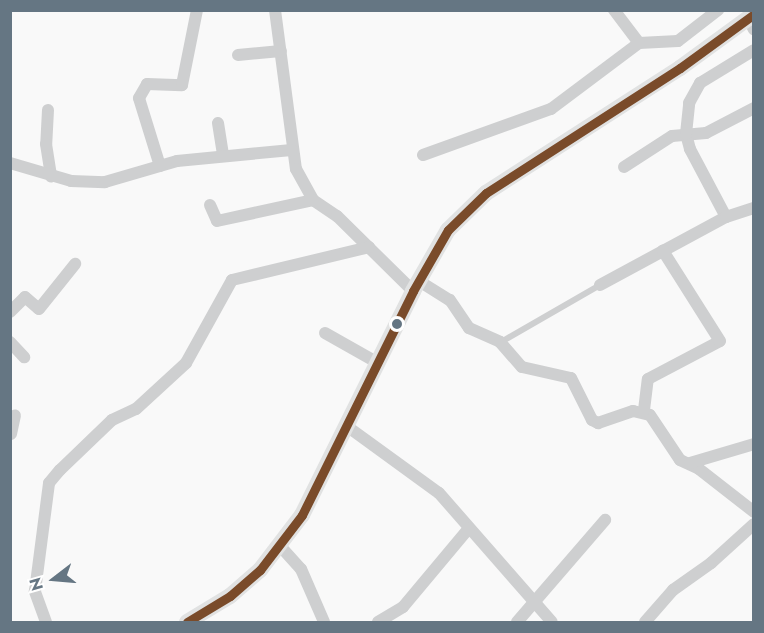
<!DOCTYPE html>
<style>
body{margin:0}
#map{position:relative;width:764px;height:633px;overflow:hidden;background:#f9f9f9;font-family:Jost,sans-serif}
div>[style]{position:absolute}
.lane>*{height:6px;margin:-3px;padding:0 3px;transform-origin:3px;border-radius:3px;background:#cecfd0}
.street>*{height:12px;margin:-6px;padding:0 6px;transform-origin:6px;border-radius:6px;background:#cecfd0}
.secondary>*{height:16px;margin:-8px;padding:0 8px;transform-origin:8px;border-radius:8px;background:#e1e2e2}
.bus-1>*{height:9px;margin:-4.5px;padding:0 4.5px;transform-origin:4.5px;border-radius:4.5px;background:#7a4b2a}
.dots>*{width:16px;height:16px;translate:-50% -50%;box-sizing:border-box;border:3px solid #fff;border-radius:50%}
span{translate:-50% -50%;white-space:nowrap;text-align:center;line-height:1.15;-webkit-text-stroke:6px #fff;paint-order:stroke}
.frame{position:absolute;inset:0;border:12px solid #657683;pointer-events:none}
.north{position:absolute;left:24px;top:549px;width:60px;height:60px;-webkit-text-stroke:4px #fff;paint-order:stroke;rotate:254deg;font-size:16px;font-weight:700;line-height:24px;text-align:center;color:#657683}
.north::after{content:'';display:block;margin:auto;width:21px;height:27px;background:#657683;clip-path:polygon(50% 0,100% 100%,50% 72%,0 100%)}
</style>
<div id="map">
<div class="lane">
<i style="left:501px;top:342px;width:114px;rotate:-29.9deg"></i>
</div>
<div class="street">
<i style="left:275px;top:10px;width:160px;rotate:82.5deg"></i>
<i style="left:296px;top:169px;width:35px;rotate:61deg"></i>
<i style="left:313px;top:200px;width:29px;rotate:34deg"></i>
<i style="left:337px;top:216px;width:107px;rotate:44.6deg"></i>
<i style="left:614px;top:10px;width:41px;rotate:52.9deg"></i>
<i style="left:639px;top:43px;width:39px;rotate:-3deg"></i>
<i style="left:678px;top:41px;width:51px;rotate:-37.8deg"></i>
<i style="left:748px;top:18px;width:13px;rotate:63deg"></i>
<i style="left:238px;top:55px;width:43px;rotate:-5.3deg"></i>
<i style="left:48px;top:110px;width:34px;rotate:93deg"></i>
<i style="left:46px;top:144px;width:33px;rotate:81deg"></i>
<i style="left:218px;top:123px;width:33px;rotate:81deg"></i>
<i style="left:423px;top:155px;width:136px;rotate:-19.8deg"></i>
<i style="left:551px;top:109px;width:110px;rotate:-36.9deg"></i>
<i style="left:10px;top:163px;width:64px;rotate:16.4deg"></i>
<i style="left:71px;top:181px;width:34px;rotate:2deg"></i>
<i style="left:105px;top:182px;width:75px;rotate:-16.3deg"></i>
<i style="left:177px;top:161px;width:115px;rotate:-5.5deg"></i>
<i style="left:160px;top:166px;width:71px;rotate:-107.2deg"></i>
<i style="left:139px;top:98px;width:16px;rotate:-60deg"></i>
<i style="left:147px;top:84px;width:35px;rotate:2deg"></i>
<i style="left:182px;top:85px;width:76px;rotate:-78.7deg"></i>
<i style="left:624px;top:167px;width:57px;rotate:-32.9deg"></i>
<i style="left:672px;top:136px;width:34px;rotate:-5deg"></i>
<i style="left:706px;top:133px;width:54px;rotate:-27.5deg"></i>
<i style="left:210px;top:205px;width:17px;rotate:66deg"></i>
<i style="left:217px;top:221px;width:98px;rotate:-12.3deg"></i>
<i style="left:726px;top:217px;width:77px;rotate:-117.9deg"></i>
<i style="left:690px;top:149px;width:16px;rotate:-105deg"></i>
<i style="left:686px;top:134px;width:31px;rotate:-84deg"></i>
<i style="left:689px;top:103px;width:23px;rotate:-61deg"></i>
<i style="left:700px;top:83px;width:63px;rotate:-31.4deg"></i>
<i style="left:419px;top:281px;width:36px;rotate:32deg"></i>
<i style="left:450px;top:300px;width:34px;rotate:56deg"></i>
<i style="left:469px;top:328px;width:34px;rotate:24deg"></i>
<i style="left:500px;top:342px;width:33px;rotate:49deg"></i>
<i style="left:522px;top:367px;width:50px;rotate:12.7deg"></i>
<i style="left:571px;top:378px;width:47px;rotate:63.4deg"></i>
<i style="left:592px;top:420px;width:7px;rotate:27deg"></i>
<i style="left:598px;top:423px;width:37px;rotate:-19deg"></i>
<i style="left:633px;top:411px;width:17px;rotate:13deg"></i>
<i style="left:650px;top:415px;width:54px;rotate:56.3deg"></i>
<i style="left:680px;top:460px;width:21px;rotate:25deg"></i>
<i style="left:699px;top:469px;width:70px;rotate:38deg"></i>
<i style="left:600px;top:285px;width:143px;rotate:-28.4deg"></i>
<i style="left:726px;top:217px;width:29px;rotate:-18deg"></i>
<i style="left:10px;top:312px;width:21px;rotate:-45deg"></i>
<i style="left:25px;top:297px;width:18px;rotate:41deg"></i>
<i style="left:39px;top:309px;width:58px;rotate:-51.3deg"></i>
<i style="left:325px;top:333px;width:61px;rotate:29.5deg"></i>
<i style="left:10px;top:342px;width:21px;rotate:47deg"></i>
<i style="left:644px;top:410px;width:31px;rotate:-83deg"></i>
<i style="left:648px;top:379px;width:81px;rotate:-27.8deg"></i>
<i style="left:720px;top:341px;width:107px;rotate:-122.3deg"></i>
<i style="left:348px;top:427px;width:112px;rotate:36deg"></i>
<i style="left:439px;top:493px;width:171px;rotate:48.8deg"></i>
<i style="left:11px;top:434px;width:19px;rotate:-78deg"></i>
<i style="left:690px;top:463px;width:67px;rotate:-16.5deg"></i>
<i style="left:281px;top:547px;width:30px;rotate:48deg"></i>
<i style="left:301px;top:569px;width:58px;rotate:66.5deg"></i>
<i style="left:46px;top:622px;width:33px;rotate:-110deg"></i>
<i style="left:35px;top:591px;width:109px;rotate:-82.6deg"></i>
<i style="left:49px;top:483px;width:17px;rotate:-50deg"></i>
<i style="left:60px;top:470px;width:72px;rotate:-43.9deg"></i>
<i style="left:112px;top:420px;width:26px;rotate:-25deg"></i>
<i style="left:136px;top:409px;width:68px;rotate:-42.6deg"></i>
<i style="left:186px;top:363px;width:95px;rotate:-61deg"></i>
<i style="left:232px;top:280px;width:141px;rotate:-13.5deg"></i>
<i style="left:378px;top:622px;width:29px;rotate:-31deg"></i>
<i style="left:403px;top:607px;width:103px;rotate:-50.1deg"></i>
<i style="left:517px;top:622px;width:135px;rotate:-49.2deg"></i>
<i style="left:645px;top:622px;width:43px;rotate:-48.8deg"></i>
<i style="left:673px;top:590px;width:47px;rotate:-35.4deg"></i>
<i style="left:711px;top:563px;width:58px;rotate:-42.2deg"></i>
</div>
<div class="secondary">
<i style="left:187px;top:622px;width:50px;rotate:-31.2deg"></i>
<i style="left:230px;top:596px;width:40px;rotate:-41deg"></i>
<i style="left:260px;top:570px;width:69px;rotate:-52.6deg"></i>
<i style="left:302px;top:515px;width:250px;rotate:-63.6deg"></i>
<i style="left:413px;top:291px;width:70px;rotate:-60.2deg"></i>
<i style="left:448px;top:230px;width:53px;rotate:-44.2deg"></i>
<i style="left:486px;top:193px;width:231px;rotate:-32.8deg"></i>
<i style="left:680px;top:68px;width:92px;rotate:-36.1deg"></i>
</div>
<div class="bus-1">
<i style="left:187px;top:622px;width:50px;rotate:-31.2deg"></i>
<i style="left:230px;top:596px;width:40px;rotate:-41deg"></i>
<i style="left:260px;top:570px;width:69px;rotate:-52.6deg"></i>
<i style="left:302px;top:515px;width:250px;rotate:-63.6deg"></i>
<i style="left:413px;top:291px;width:70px;rotate:-60.2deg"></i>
<i style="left:448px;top:230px;width:53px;rotate:-44.2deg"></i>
<i style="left:486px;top:193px;width:231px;rotate:-32.8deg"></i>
<i style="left:680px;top:68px;width:92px;rotate:-36.1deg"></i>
</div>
<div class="dots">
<i style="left:397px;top:324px;background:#657683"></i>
</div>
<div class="frame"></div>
<div class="north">N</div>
</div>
